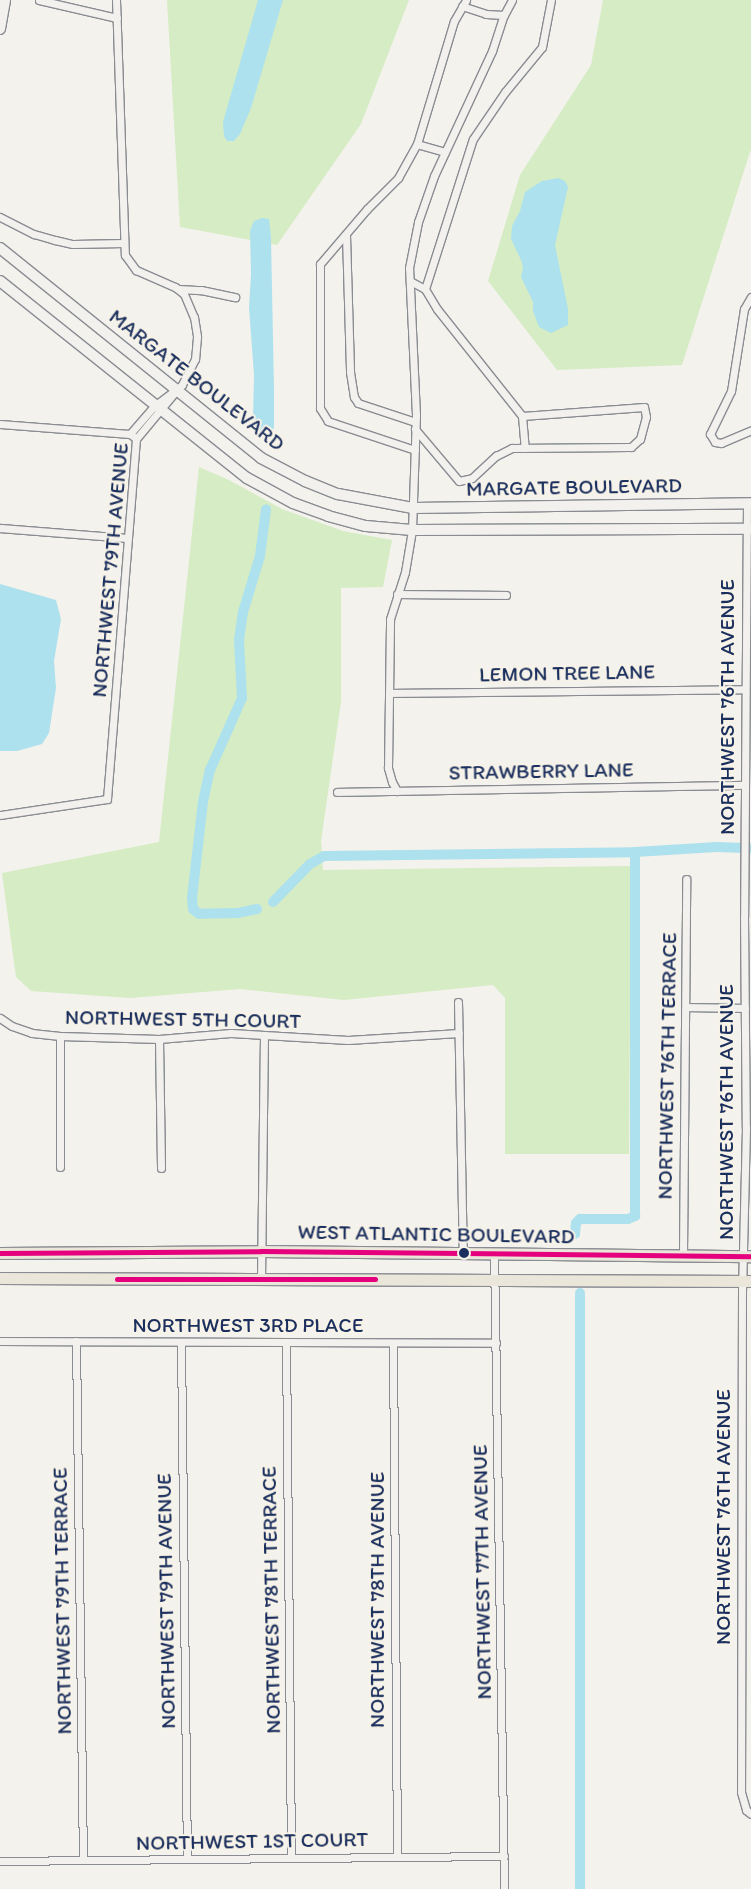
<!DOCTYPE html>
<style>
body{margin:0}
#map{position:relative;width:751px;height:1889px;overflow:hidden;background:#f4f2ec;font-family:Itim,sans-serif}
div>[style]{position:absolute}
.green>*{inset:0;background:#d5ecc5}
.water>*{inset:0;background:#ade1ee}
.canal>*{height:10px;margin:-5px;padding:0 5px;transform-origin:5px;border-radius:5px;background:#ade1ee}
.roads{filter:drop-shadow(1px 0 #898c92) drop-shadow(-1px 0 #898c92) drop-shadow(0 1px #898c92) drop-shadow(0 -1px #898c92)}
.street>*{height:7px;margin:-3.5px;padding:0 3.5px;transform-origin:3.5px;border-radius:3.5px;background:#f2f1ed}
.secondary>*{height:10px;margin:-5px;padding:0 5px;transform-origin:5px;border-radius:5px;background:#f2f1ed}
.primary>*{height:11px;margin:-5.5px;padding:0 5.5px;transform-origin:5.5px;border-radius:5.5px;background:#ebe6da}
.bus-1>*{height:5px;margin:-2.5px;padding:0 2.5px;transform-origin:2.5px;border-radius:2.5px;background:#e5007d}
.dots>*{width:14px;height:14px;translate:-50% -50%;box-sizing:border-box;border:2px solid #f7f3e8;border-radius:50%}
span{translate:-50% -50%;white-space:nowrap;text-align:center;line-height:1.15;-webkit-text-stroke:4px #f7f3e8;paint-order:stroke}
.street-label{font-size:21px;color:#1b2f5e}
</style>
<div id="map">
<div class="green">
<i style="clip-path:polygon(167px 0,409px 0,361px 124px,277px 245px,180px 227px)"></i>
<i style="clip-path:polygon(603px 0,751px 0,751px 149px,682px 365px,557px 370px,488px 281px,520px 175px,591px 65px)"></i>
<i style="clip-path:polygon(199px 467px,229px 480px,282px 509px,343px 531px,392px 540px,383px 587px,341px 588px,341px 702px,321px 841px,323px 870px,631px 866px,629px 1154px,505px 1154px,505px 998px,493px 985px,344px 1000px,240px 989px,130px 998px,31px 991px,16px 977px,2px 873px,159px 842px)"></i>
</div>
<div class="water">
<i style="clip-path:polygon(258px 0,283px 0,251px 108px,240px 134px,234px 141px,227px 141px,224px 136px,223px 122px)"></i>
<i style="clip-path:polygon(558px 178px,565px 181px,568px 187px,555px 245px,568px 309px,568px 325px,551px 333px,539px 327px,533px 311px,533px 302px,521px 277px,523px 267px,521px 260px,511px 239px,512px 226px,520px 211px,525px 192px,542px 181px)"></i>
<i style="clip-path:polygon(262px 218px,269px 219px,271px 238px,274px 389px,274px 428px,264px 437px,256px 433px,253px 418px,254px 375px,249px 308px,251px 274px,250px 231px,254px 221px)"></i>
<i style="clip-path:polygon(0 584px,56px 600px,61px 619px,54px 661px,56px 688px,49px 733px,42px 744px,17px 751px,0 751px)"></i>
</div>
<div class="canal">
<i style="left:273px;top:902px;width:53px;rotate:-45.8deg"></i>
<i style="left:310px;top:864px;width:16px;rotate:-30deg"></i>
<i style="left:324px;top:856px;width:311px;rotate:-0.7deg"></i>
<i style="left:635px;top:852px;width:82px;rotate:-3.5deg"></i>
<i style="left:717px;top:847px;width:34px;rotate:2deg"></i>
<i style="left:257px;top:909px;width:19px;rotate:168deg"></i>
<i style="left:238px;top:913px;width:39px;rotate:179deg"></i>
<i style="left:199px;top:914px;width:8px;rotate:-140deg"></i>
<i style="left:193px;top:909px;width:11px;rotate:-95deg"></i>
<i style="left:192px;top:898px;width:97px;rotate:-83.5deg"></i>
<i style="left:203px;top:802px;width:33px;rotate:-78deg"></i>
<i style="left:210px;top:770px;width:79px;rotate:-66deg"></i>
<i style="left:242px;top:698px;width:58px;rotate:-93deg"></i>
<i style="left:239px;top:640px;width:28px;rotate:-82deg"></i>
<i style="left:243px;top:612px;width:59px;rotate:-73.1deg"></i>
<i style="left:260px;top:556px;width:47px;rotate:-82.7deg"></i>
<i style="left:575px;top:1234px;width:11px;rotate:-85deg"></i>
<i style="left:576px;top:1223px;width:6px;rotate:-45deg"></i>
<i style="left:580px;top:1219px;width:48px"></i>
<i style="left:628px;top:1219px;width:8px;rotate:-23deg"></i>
<i style="left:635px;top:1216px;width:364px;rotate:-90deg"></i>
<i style="left:580px;top:1293px;width:596px;rotate:90deg"></i>
</div>
<div class="roads">
<div class="street">
<i style="left:39px;top:0;width:80px;rotate:13deg"></i>
<i style="left:116px;top:0;width:255px;rotate:88deg"></i>
<i style="left:125px;top:255px;width:19px;rotate:54deg"></i>
<i style="left:136px;top:270px;width:43px;rotate:23.6deg"></i>
<i style="left:175px;top:287px;width:11px;rotate:38deg"></i>
<i style="left:184px;top:294px;width:25px;rotate:67deg"></i>
<i style="left:194px;top:317px;width:20px;rotate:81deg"></i>
<i style="left:197px;top:337px;width:22px;rotate:95deg"></i>
<i style="left:195px;top:359px;width:29px;rotate:117deg"></i>
<i style="left:182px;top:385px;width:34px;rotate:143deg"></i>
<i style="left:155px;top:405px;width:38px;rotate:131deg"></i>
<i style="left:462px;top:6px;width:25px;rotate:18deg"></i>
<i style="left:486px;top:14px;width:18px;rotate:3deg"></i>
<i style="left:417px;top:144px;width:29px;rotate:16deg"></i>
<i style="left:0;top:217px;width:38px;rotate:27deg"></i>
<i style="left:34px;top:234px;width:22px;rotate:16deg"></i>
<i style="left:55px;top:240px;width:18px;rotate:13deg"></i>
<i style="left:73px;top:244px;width:51px;rotate:-1.1deg"></i>
<i style="left:346px;top:235px;width:137px;rotate:88.3deg"></i>
<i style="left:350px;top:372px;width:25px;rotate:81deg"></i>
<i style="left:354px;top:397px;width:7px;rotate:56deg"></i>
<i style="left:358px;top:403px;width:60px;rotate:18.4deg"></i>
<i style="left:410px;top:281px;width:17px;rotate:28deg"></i>
<i style="left:425px;top:289px;width:23px;rotate:59deg"></i>
<i style="left:437px;top:309px;width:137px;rotate:51.5deg"></i>
<i style="left:522px;top:416px;width:32px;rotate:85deg"></i>
<i style="left:179px;top:289px;width:22px;rotate:3deg"></i>
<i style="left:201px;top:290px;width:35px;rotate:12deg"></i>
<i style="left:425px;top:289px;width:157px;rotate:-72.3deg"></i>
<i style="left:473px;top:139px;width:57px;rotate:-55.8deg"></i>
<i style="left:505px;top:92px;width:58px;rotate:-50.6deg"></i>
<i style="left:542px;top:47px;width:48px;rotate:-79.2deg"></i>
<i style="left:751px;top:297px;width:14px;rotate:120deg"></i>
<i style="left:744px;top:309px;width:83px;rotate:99deg"></i>
<i style="left:731px;top:391px;width:48px;rotate:116deg"></i>
<i style="left:710px;top:434px;width:9px;rotate:58deg"></i>
<i style="left:715px;top:442px;width:6px;rotate:9deg"></i>
<i style="left:721px;top:443px;width:33px;rotate:-23deg"></i>
<i style="left:0;top:424px;width:130px;rotate:4.4deg"></i>
<i style="left:130px;top:434px;width:5px;rotate:37deg"></i>
<i style="left:415px;top:429px;width:68px;rotate:49.8deg"></i>
<i style="left:459px;top:481px;width:13px;rotate:-13deg"></i>
<i style="left:472px;top:478px;width:33px;rotate:-43deg"></i>
<i style="left:496px;top:456px;width:18px;rotate:-27deg"></i>
<i style="left:512px;top:448px;width:119px;rotate:-0.5deg"></i>
<i style="left:631px;top:447px;width:12px;rotate:-42deg"></i>
<i style="left:640px;top:439px;width:23px;rotate:-75deg"></i>
<i style="left:646px;top:417px;width:10px;rotate:-101deg"></i>
<i style="left:644px;top:407px;width:122px;rotate:175.8deg"></i>
<i style="left:415px;top:450px;width:92px;rotate:-161.6deg"></i>
<i style="left:328px;top:421px;width:15px;rotate:-122deg"></i>
<i style="left:320px;top:408px;width:144px;rotate:-90deg"></i>
<i style="left:320px;top:264px;width:72px;rotate:-49.5deg"></i>
<i style="left:367px;top:209px;width:44px;rotate:-45deg"></i>
<i style="left:398px;top:178px;width:39px;rotate:-61deg"></i>
<i style="left:417px;top:144px;width:128px;rotate:-73.3deg"></i>
<i style="left:454px;top:21px;width:24px;rotate:-60deg"></i>
<i style="left:747px;top:503px;width:414px;rotate:90.4deg"></i>
<i style="left:744px;top:917px;width:211px;rotate:89.5deg"></i>
<i style="left:746px;top:1128px;width:163px;rotate:91.4deg"></i>
<i style="left:742px;top:1291px;width:501px;rotate:90.11deg"></i>
<i style="left:741px;top:1792px;width:19px;rotate:74deg"></i>
<i style="left:746px;top:1810px;width:6px;rotate:39deg"></i>
<i style="left:0;top:528px;width:127px;rotate:4.5deg"></i>
<i style="left:397px;top:594px;width:109px;rotate:0.5deg"></i>
<i style="left:389px;top:693px;width:355px;rotate:-0.6deg"></i>
<i style="left:397px;top:791px;width:10px;rotate:-119deg"></i>
<i style="left:392px;top:782px;width:15px;rotate:-106deg"></i>
<i style="left:388px;top:768px;width:149px;rotate:-89.2deg"></i>
<i style="left:390px;top:619px;width:49px;rotate:-72.3deg"></i>
<i style="left:405px;top:572px;width:43px;rotate:-80.5deg"></i>
<i style="left:412px;top:530px;width:115px;rotate:-88deg"></i>
<i style="left:416px;top:415px;width:147px;rotate:-92.7deg"></i>
<i style="left:409px;top:268px;width:47px;rotate:-78.9deg"></i>
<i style="left:418px;top:222px;width:49px;rotate:-70.8deg"></i>
<i style="left:434px;top:176px;width:138px;rotate:-65.1deg"></i>
<i style="left:492px;top:51px;width:38px;rotate:-72deg"></i>
<i style="left:504px;top:15px;width:17px;rotate:-62deg"></i>
<i style="left:337px;top:792px;width:408px;rotate:-1deg"></i>
<i style="left:0;top:815px;width:108px;rotate:-8.5deg"></i>
<i style="left:107px;top:799px;width:361px;rotate:-85.4deg"></i>
<i style="left:136px;top:439px;width:62px;rotate:-50.2deg"></i>
<i style="left:458px;top:1002px;width:251px;rotate:88.9deg"></i>
<i style="left:686px;top:1007px;width:59px;rotate:1deg"></i>
<i style="left:0;top:1018px;width:14px;rotate:34deg"></i>
<i style="left:12px;top:1026px;width:21px;rotate:19deg"></i>
<i style="left:32px;top:1033px;width:28px;rotate:6deg"></i>
<i style="left:60px;top:1036px;width:99px;rotate:1.7deg"></i>
<i style="left:159px;top:1039px;width:72px;rotate:-4.8deg"></i>
<i style="left:231px;top:1033px;width:117px;rotate:3.4deg"></i>
<i style="left:348px;top:1040px;width:111px;rotate:-3.6deg"></i>
<i style="left:60px;top:1036px;width:131px;rotate:90deg"></i>
<i style="left:159px;top:1039px;width:129px;rotate:89.1deg"></i>
<i style="left:494px;top:1254px;width:635px;rotate:89.1deg"></i>
<i style="left:683px;top:1254px;width:375px;rotate:-89.5deg"></i>
<i style="left:261px;top:1280px;width:245px;rotate:-89.3deg"></i>
<i style="left:0;top:1341px;width:496px;rotate:0.2deg"></i>
<i style="left:76px;top:1341px;width:519px;rotate:89.23deg"></i>
<i style="left:181px;top:1342px;width:517px;rotate:89.34deg"></i>
<i style="left:286px;top:1342px;width:516px;rotate:89.44deg"></i>
<i style="left:393px;top:1343px;width:514px;rotate:89.55deg"></i>
<i style="left:0;top:1861px;width:504px;rotate:-0.57deg"></i>
</div>
<div class="secondary">
<i style="left:0;top:29px;width:29px;rotate:-80deg"></i>
<i style="left:0;top:248px;width:335px;rotate:38.8deg"></i>
<i style="left:261px;top:458px;width:50px;rotate:27.6deg"></i>
<i style="left:305px;top:481px;width:35px;rotate:22deg"></i>
<i style="left:338px;top:494px;width:76px;rotate:10.6deg"></i>
<i style="left:413px;top:508px;width:338px;rotate:-0.8deg"></i>
<i style="left:0;top:281px;width:316px;rotate:38.6deg"></i>
<i style="left:247px;top:478px;width:52px;rotate:28.5deg"></i>
<i style="left:293px;top:503px;width:37px;rotate:20deg"></i>
<i style="left:328px;top:516px;width:39px;rotate:15deg"></i>
<i style="left:366px;top:526px;width:46px;rotate:5deg"></i>
<i style="left:412px;top:530px;width:339px;rotate:-0.2deg"></i>
</div>
<div class="primary">
<i style="left:0;top:1253px;width:261px;rotate:-0.4deg"></i>
<i style="left:261px;top:1251px;width:490px;rotate:0.6deg"></i>
<i style="left:0;top:1278px;width:751px;rotate:0.23deg"></i>
</div>
</div>
<div class="bus-1">
<i style="left:0;top:1253px;width:261px;rotate:-0.4deg"></i>
<i style="left:261px;top:1251px;width:490px;rotate:0.6deg"></i>
<i style="left:117px;top:1279px;width:258px"></i>
</div>
<div class="dots">
<i style="left:464px;top:1253px;background:#1b2f5e"></i>
</div>
<div class="street-label">
<span style="left:197px;top:380px;rotate:38deg">MARGATE BOULEVARD</span>
<span style="left:574px;top:487px;rotate:-1deg">MARGATE BOULEVARD</span>
<span style="left:110px;top:570px;rotate:-85deg">NORTHWEST 79TH AVENUE</span>
<span style="left:567px;top:673px;rotate:-1deg">LEMON TREE LANE</span>
<span style="left:727px;top:707px;rotate:-90deg">NORTHWEST 76TH AVENUE</span>
<span style="left:541px;top:771px;rotate:-1deg">STRAWBERRY LANE</span>
<span style="left:183px;top:1019px;rotate:1deg">NORTHWEST 5TH COURT</span>
<span style="left:667px;top:1066px;rotate:-89deg">NORTHWEST 76TH TERRACE</span>
<span style="left:726px;top:1112px;rotate:-90deg">NORTHWEST 76TH AVENUE</span>
<span style="left:436px;top:1234px;rotate:1deg">WEST ATLANTIC BOULEVARD</span>
<span style="left:248px;top:1325px">NORTHWEST 3RD PLACE</span>
<span style="left:723px;top:1517px;rotate:-90deg">NORTHWEST 76TH AVENUE</span>
<span style="left:482px;top:1572px;rotate:-91deg">NORTHWEST 77TH AVENUE</span>
<span style="left:271px;top:1600px;rotate:-91deg">NORTHWEST 78TH TERRACE</span>
<span style="left:377px;top:1600px;rotate:-90deg">NORTHWEST 78TH AVENUE</span>
<span style="left:62px;top:1601px;rotate:-91deg">NORTHWEST 79TH TERRACE</span>
<span style="left:166px;top:1601px;rotate:-91deg">NORTHWEST 79TH AVENUE</span>
<span style="left:252px;top:1841px;rotate:-1deg">NORTHWEST 1ST COURT</span>
</div>
</div>
